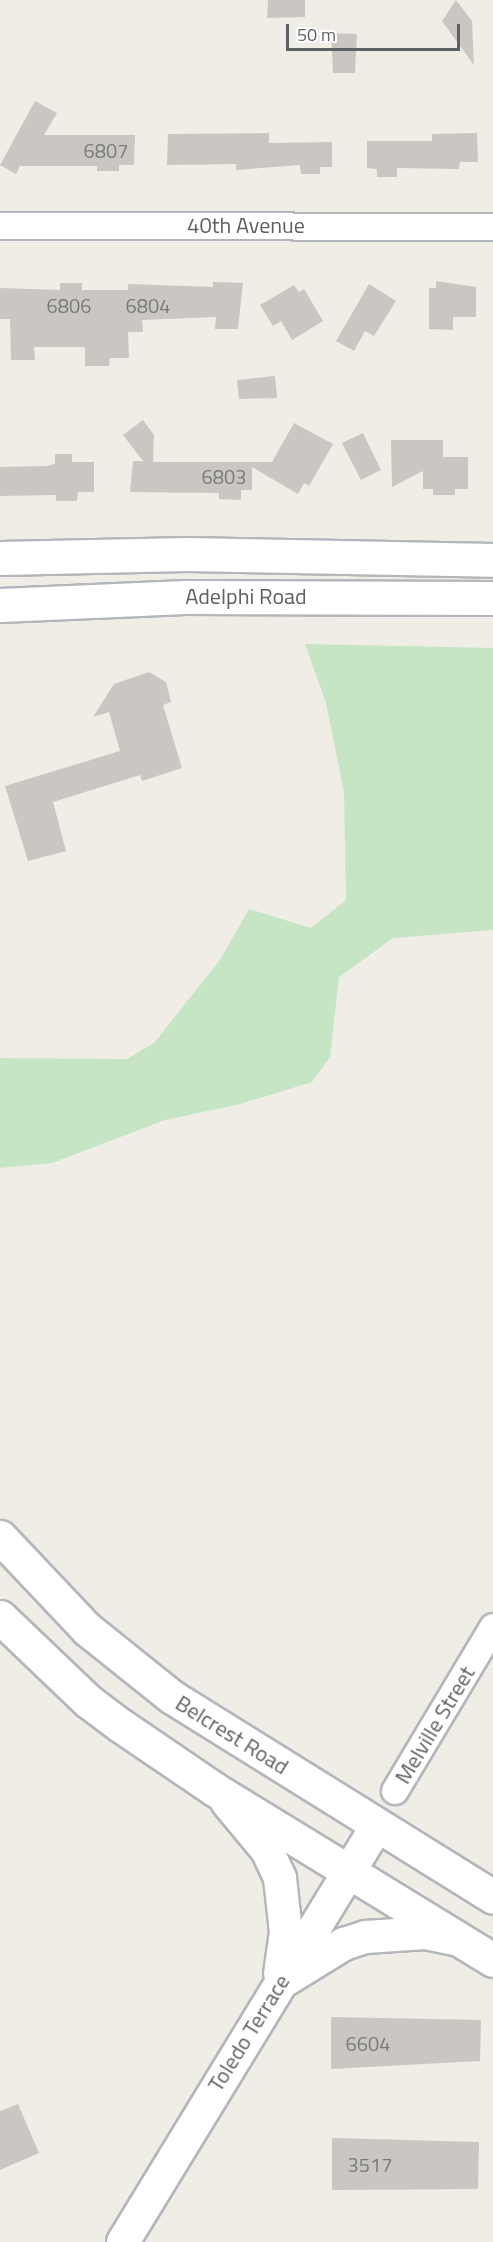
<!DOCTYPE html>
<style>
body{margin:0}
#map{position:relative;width:493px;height:2242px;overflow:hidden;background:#efede6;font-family:"Titillium Web",sans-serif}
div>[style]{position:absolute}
.green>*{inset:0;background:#c5e5c4}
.building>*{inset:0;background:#cac7c2}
.roads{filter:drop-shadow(2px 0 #b3b6ba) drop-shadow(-2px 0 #b3b6ba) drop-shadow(0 2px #b3b6ba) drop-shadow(0 -2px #b3b6ba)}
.minor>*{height:26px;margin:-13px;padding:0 13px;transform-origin:13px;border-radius:13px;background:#fff}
.tertiary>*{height:32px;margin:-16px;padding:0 16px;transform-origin:16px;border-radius:16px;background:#fff}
.secondary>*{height:33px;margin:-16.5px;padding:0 16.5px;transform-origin:16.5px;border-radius:16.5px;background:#fff}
span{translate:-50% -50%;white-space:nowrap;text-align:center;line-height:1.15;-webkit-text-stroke:6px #fff;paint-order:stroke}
.number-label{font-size:20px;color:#787a7c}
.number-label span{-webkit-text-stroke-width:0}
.street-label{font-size:22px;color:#5d6165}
.scale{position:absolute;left:286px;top:24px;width:174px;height:27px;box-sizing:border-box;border:3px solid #5d6165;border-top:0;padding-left:8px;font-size:18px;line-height:21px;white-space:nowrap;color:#5d6165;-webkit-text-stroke:4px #fff;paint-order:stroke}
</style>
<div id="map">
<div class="green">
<i style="clip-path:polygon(305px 644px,493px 648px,493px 930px,393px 938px,339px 977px,330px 1057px,312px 1082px,240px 1104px,165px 1120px,52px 1163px,0 1168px,0 1058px,127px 1059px,154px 1043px,220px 960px,249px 909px,311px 928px,346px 900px,344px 792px,326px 703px)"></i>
</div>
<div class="building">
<i style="clip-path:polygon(268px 0,305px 0,305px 17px,267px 18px)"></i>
<i style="clip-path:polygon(456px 0,472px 21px,474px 65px,442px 21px)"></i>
<i style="clip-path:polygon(331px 33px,357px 34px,355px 73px,333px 73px)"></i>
<i style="clip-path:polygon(35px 101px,57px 113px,44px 135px,135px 135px,134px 165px,119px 165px,119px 171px,97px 171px,97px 166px,20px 166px,16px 174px,0 165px)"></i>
<i style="clip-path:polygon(269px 133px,269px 143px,332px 142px,332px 167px,320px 167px,320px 174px,301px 174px,300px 165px,236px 170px,236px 164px,167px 165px,168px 134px)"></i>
<i style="clip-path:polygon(477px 133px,478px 162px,460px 162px,459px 169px,397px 168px,397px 177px,377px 177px,377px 169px,367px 168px,367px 141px,432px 141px,432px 134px)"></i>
<i style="clip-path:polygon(436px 281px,476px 287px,476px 317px,453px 317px,453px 330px,429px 329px,429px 288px,436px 288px)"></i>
<i style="clip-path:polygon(213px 282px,243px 283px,238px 329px,215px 329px,216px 317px,142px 320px,143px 332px,128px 332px,129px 358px,110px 358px,109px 366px,85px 366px,85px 347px,34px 347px,35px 360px,11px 360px,10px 319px,0 319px,0 288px,60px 290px,60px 283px,82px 283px,82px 290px,128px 290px,128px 284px,213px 287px)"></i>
<i style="clip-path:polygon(369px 284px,396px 301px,374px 336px,365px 331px,354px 351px,336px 341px)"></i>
<i style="clip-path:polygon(294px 285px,299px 292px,304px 289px,323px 321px,292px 340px,281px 321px,273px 326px,260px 305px)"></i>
<i style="clip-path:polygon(275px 376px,277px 398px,239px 399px,237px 380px)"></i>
<i style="clip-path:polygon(143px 420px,154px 435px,153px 462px,272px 462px,294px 423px,333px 444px,309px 486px,304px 483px,298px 494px,252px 467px,252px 490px,241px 490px,241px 500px,219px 499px,219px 493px,130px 492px,133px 461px,143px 461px,123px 435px)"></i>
<i style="clip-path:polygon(363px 433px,381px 470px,361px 480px,342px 443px)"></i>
<i style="clip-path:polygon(391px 440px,443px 440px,443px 457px,468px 457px,468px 489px,455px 489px,455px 495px,433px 495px,433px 489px,423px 489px,423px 471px,392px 487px)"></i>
<i style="clip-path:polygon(55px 454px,72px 454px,72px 462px,94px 462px,94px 492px,78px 492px,77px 501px,56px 501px,56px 495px,0 496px,0 467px,47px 466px,55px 464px)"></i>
<i style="clip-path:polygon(149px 672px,166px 682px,171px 702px,163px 705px,182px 768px,142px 781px,140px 775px,53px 802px,66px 851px,28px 861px,5px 786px,120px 751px,109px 712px,93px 717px,114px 684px)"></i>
<i style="clip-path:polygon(331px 2017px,481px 2020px,480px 2061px,331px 2069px)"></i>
<i style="clip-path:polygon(18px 2104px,39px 2153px,0 2170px,0 2111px)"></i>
<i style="clip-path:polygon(332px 2138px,479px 2142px,478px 2189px,332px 2190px)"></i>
</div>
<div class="roads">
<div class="minor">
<i style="left:0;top:226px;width:493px;rotate:0.1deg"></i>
<i style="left:395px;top:1791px;width:191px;rotate:-59.1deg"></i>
</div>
<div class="tertiary">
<i style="left:227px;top:1802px;width:62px;rotate:50.2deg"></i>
<i style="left:267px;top:1850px;width:31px;rotate:65deg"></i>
<i style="left:280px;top:1878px;width:54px;rotate:83.7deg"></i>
<i style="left:286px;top:1932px;width:42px;rotate:98.1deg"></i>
<i style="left:287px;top:1979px;width:67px;rotate:-31.6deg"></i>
<i style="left:344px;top:1944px;width:23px;rotate:-18deg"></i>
<i style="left:366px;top:1937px;width:60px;rotate:-3.8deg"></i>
<i style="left:426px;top:1933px;width:34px;rotate:12deg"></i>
<i style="left:123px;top:2242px;width:487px;rotate:-58.6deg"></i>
</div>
<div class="secondary">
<i style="left:0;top:558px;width:187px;rotate:-1.2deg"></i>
<i style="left:187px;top:554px;width:306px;rotate:1.1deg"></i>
<i style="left:0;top:605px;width:185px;rotate:-2.5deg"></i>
<i style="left:185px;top:597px;width:308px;rotate:0.2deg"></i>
<i style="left:0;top:1537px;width:127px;rotate:46.6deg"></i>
<i style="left:87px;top:1629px;width:109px;rotate:38.7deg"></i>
<i style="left:172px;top:1697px;width:378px;rotate:31.9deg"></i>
<i style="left:0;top:1617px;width:122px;rotate:43.7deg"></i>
<i style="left:88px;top:1701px;width:40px;rotate:37deg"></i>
<i style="left:120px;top:1725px;width:114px;rotate:34.2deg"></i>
<i style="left:214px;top:1789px;width:327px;rotate:31.5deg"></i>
</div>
</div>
<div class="number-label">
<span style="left:106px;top:150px">6807</span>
<span style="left:69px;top:305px">6806</span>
<span style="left:148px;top:305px">6804</span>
<span style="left:224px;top:476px">6803</span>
<span style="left:368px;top:2043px">6604</span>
<span style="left:370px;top:2164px">3517</span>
</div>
<div class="street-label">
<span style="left:246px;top:226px">40th Avenue</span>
<span style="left:246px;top:597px">Adelphi Road</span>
<span style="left:435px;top:1725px;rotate:-59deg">Melville Street</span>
<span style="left:232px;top:1735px;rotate:32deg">Belcrest Road</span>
<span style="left:249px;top:2033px;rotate:-58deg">Toledo Terrace</span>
</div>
<div class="scale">50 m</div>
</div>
